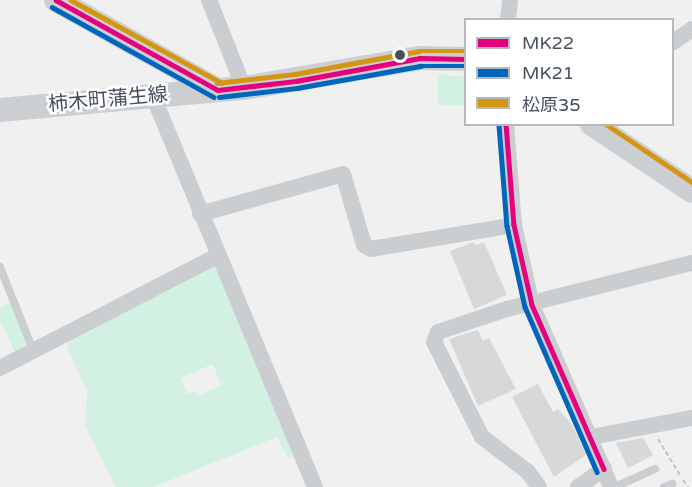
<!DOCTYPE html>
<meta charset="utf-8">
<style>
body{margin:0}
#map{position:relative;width:692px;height:487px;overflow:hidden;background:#f0f0f0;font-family:"Varela Round","Noto Sans JP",sans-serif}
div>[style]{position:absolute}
.green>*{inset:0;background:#d3f1e2}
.building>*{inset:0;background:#d7d8da}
.path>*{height:2px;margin-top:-1px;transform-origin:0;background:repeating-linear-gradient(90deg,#b8c5c2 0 4.5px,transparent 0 7.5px)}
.lane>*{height:8px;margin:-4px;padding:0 4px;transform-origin:4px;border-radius:4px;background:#cbced1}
.street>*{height:16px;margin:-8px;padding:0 8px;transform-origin:8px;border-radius:8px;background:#cbced1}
.secondary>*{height:24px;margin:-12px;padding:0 12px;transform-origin:12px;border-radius:12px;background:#cccfd2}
.bus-1>*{height:4.5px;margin:-2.25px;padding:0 2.25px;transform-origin:2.25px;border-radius:2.25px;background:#e5007d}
.bus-2>*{height:4.5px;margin:-2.25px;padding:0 2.25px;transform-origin:2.25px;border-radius:2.25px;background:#0065bd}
.bus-3>*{height:4.5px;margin:-2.25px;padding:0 2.25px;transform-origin:2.25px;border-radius:2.25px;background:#d49513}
.dots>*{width:16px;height:16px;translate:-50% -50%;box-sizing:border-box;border:3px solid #fff;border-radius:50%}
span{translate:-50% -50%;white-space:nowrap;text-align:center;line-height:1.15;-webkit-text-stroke:5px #fff;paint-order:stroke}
.street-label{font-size:20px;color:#46505d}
.legend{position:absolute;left:464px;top:18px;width:210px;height:108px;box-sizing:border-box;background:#fff;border:2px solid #b5b9be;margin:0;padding:8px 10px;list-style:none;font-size:18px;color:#46505d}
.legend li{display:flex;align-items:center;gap:12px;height:30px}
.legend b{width:30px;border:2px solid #b5b9be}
</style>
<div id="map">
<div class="green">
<i style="clip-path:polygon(438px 74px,465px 77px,465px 105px,438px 105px)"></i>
<i style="clip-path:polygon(evenodd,214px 265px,298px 455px,288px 458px,277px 437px,153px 487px,116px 487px,85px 425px,87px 391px,67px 347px,68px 338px,214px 265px,213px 364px,221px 385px,199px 395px,196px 391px,187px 394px,181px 378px,213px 364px)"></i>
<i style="clip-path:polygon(11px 302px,26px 338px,22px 354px,17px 356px,0 321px,0 307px)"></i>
</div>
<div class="building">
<i style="clip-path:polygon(474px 242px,475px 245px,484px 242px,507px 295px,474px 309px,450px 251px)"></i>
<i style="clip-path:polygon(478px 330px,483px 341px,489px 338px,516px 389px,478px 406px,449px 339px)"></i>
<i style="clip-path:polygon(538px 384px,553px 412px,558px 409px,573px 426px,586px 455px,554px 477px,512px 397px)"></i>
<i style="clip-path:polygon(643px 438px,653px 455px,628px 468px,616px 443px)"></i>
</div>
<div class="path">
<i style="left:658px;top:439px;width:42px;rotate:58.6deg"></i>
<i style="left:683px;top:480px;width:9px;rotate:54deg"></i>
</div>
<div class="lane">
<i style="left:0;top:267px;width:89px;rotate:68.3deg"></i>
<i style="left:615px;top:487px;width:44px;rotate:-24.2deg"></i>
<i style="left:664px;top:487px;width:9px;rotate:-21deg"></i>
</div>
<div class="street">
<i style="left:209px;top:0;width:95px;rotate:68.3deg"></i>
<i style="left:508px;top:20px;width:20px;rotate:-84deg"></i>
<i style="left:672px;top:43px;width:24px;rotate:-35deg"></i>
<i style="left:153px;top:96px;width:423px;rotate:67.5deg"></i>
<i style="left:506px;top:124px;width:101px;rotate:85.5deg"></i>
<i style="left:514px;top:225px;width:82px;rotate:77.3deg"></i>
<i style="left:532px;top:305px;width:198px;rotate:66.5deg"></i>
<i style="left:200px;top:214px;width:148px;rotate:-15.6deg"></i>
<i style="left:343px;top:174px;width:74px;rotate:73.5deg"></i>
<i style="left:364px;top:245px;width:8px;rotate:30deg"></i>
<i style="left:371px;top:249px;width:145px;rotate:-9.5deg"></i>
<i style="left:0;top:368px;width:244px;rotate:-27.3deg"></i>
<i style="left:591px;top:437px;width:103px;rotate:-10.7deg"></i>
<i style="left:539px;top:487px;width:19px;rotate:-126deg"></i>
<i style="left:528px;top:472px;width:58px;rotate:-142.7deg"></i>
<i style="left:482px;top:437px;width:106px;rotate:-116.8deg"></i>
<i style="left:434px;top:342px;width:11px;rotate:-68deg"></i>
<i style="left:438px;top:332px;width:73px;rotate:-18.4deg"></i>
<i style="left:507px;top:309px;width:191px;rotate:-14deg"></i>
<i style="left:578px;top:487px;width:32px;rotate:-35deg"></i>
</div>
<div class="secondary">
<i style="left:56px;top:0;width:185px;rotate:29.1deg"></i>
<i style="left:0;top:110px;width:245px;rotate:-5.2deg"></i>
<i style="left:244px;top:88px;width:179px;rotate:-9.7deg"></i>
<i style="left:420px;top:58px;width:46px;rotate:1.2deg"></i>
<i style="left:592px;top:124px;width:120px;rotate:33.8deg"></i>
</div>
<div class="bus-1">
<i style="left:56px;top:0;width:185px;rotate:29.1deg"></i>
<i style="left:218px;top:90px;width:79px;rotate:-6.6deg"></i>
<i style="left:296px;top:81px;width:126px;rotate:-10.5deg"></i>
<i style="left:420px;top:58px;width:46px;rotate:1.2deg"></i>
<i style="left:506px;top:124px;width:101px;rotate:85.5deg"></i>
<i style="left:514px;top:225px;width:82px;rotate:77.3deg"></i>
<i style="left:532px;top:305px;width:179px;rotate:66.3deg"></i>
</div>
<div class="bus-2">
<i style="left:52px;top:7px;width:185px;rotate:29.1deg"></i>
<i style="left:219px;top:97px;width:79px;rotate:-6.6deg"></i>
<i style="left:297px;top:88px;width:126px;rotate:-10.1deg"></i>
<i style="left:421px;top:66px;width:45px"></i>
<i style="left:499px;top:125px;width:101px;rotate:85.5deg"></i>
<i style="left:507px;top:226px;width:83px;rotate:77.5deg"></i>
<i style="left:525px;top:307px;width:180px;rotate:66.4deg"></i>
</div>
<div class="bus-3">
<i style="left:71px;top:0;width:172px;rotate:28.8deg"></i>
<i style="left:217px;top:83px;width:79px;rotate:-6.6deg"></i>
<i style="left:295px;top:74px;width:126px;rotate:-10.5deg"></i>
<i style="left:419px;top:51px;width:47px"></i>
<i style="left:606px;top:124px;width:104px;rotate:34deg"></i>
</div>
<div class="dots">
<i style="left:400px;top:55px;background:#46505d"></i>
</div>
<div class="street-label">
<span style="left:108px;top:100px;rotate:-5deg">柿木町蒲生線</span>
</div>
<ul class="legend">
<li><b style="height:8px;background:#e5007d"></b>MK22</li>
<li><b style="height:8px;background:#0065bd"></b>MK21</li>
<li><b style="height:8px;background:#d49513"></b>松原35</li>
</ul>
</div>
